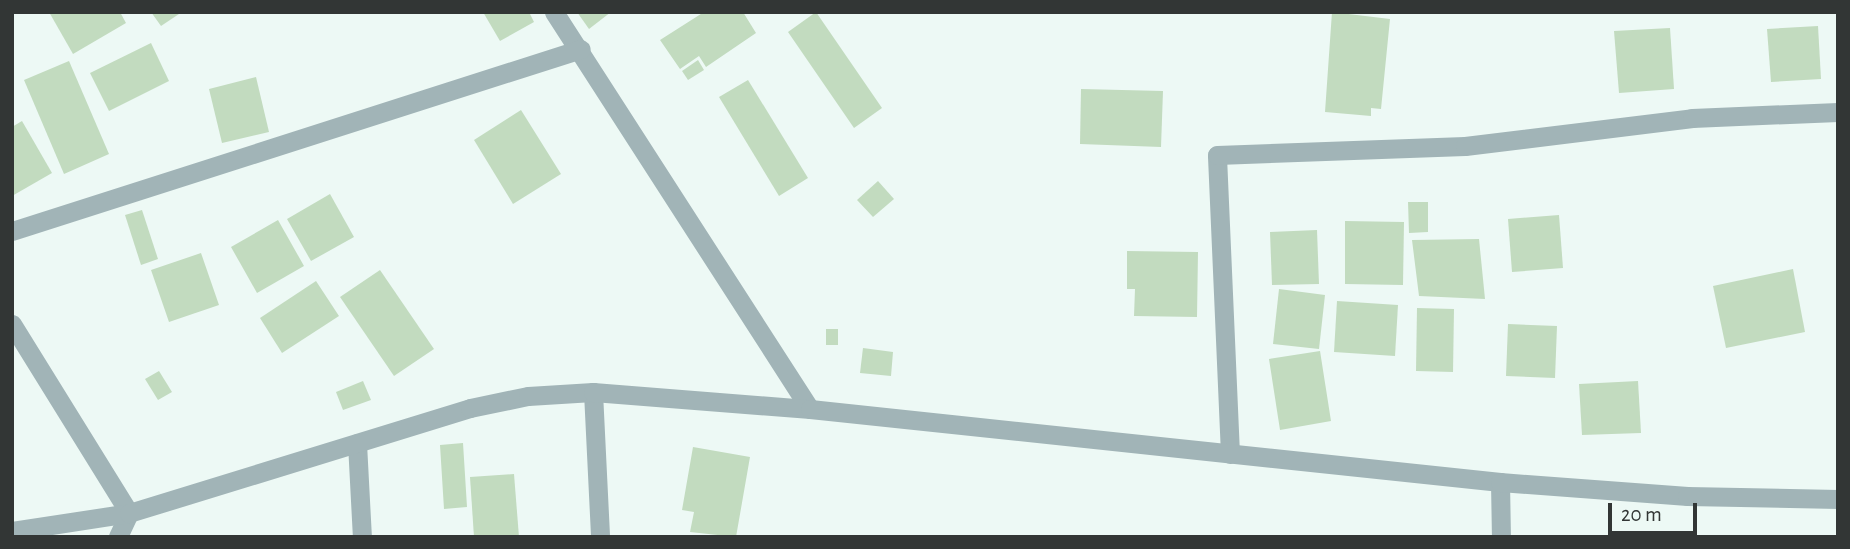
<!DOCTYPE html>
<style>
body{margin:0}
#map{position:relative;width:1850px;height:549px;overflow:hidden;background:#edf9f5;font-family:"Alegreya Sans",sans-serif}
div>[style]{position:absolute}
.building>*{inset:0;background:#c2dbbf}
.minor>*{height:19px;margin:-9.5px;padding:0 9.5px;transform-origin:9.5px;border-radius:9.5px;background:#a1b4b7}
span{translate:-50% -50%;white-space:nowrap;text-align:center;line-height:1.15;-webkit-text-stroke:7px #edf9f5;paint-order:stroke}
.frame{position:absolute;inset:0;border:14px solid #323635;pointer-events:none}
.scale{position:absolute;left:1608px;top:503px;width:89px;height:32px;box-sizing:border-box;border:4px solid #323635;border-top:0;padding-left:9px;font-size:21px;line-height:24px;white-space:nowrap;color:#323635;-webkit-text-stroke:5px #edf9f5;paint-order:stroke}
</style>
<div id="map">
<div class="building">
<i style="clip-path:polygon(49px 12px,120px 12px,126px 23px,73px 54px)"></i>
<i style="clip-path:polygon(151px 12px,182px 12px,161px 26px)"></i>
<i style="clip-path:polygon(483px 12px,529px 12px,534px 22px,500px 41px)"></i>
<i style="clip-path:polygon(577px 12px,611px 12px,589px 29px)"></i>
<i style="clip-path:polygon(704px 12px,743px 12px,756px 33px,706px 67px,699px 56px,680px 69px,660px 40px)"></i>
<i style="clip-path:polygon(816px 12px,882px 108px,854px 128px,788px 32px)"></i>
<i style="clip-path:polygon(1332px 12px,1390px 19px,1381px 109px,1371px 108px,1371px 116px,1325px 112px)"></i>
<i style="clip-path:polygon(1818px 26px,1821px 79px,1771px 82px,1767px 29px)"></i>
<i style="clip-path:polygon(1670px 28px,1674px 89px,1619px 93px,1614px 31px)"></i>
<i style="clip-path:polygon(151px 43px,169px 81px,109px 111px,90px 73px)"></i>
<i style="clip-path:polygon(698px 60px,704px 70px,688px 80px,682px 71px)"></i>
<i style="clip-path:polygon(69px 61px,109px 154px,64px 174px,24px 80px)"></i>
<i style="clip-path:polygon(256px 77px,269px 132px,222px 143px,209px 89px)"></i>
<i style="clip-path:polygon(748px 80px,808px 178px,779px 196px,719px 97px)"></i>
<i style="clip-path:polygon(1081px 89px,1163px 91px,1161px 147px,1080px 144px)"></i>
<i style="clip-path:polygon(521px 110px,561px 174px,513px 204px,474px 140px)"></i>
<i style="clip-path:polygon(22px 121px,52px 173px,12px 196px,12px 127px)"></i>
<i style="clip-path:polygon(878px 181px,894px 199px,873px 217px,857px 200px)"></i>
<i style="clip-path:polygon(330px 194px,354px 237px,311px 261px,287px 219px)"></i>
<i style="clip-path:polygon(1408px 202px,1428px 202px,1428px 232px,1409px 233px)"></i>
<i style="clip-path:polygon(142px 210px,158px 259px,141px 265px,125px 215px)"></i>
<i style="clip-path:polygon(1559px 215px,1563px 268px,1512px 272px,1508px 219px)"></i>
<i style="clip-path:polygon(278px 220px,304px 266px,257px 293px,231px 247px)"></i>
<i style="clip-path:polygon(1345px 221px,1404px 222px,1403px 285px,1345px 284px)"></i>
<i style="clip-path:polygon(1317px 230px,1319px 284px,1272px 285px,1270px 232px)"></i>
<i style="clip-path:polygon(1479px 239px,1485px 299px,1419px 296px,1412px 240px)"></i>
<i style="clip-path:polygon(1127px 251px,1198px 252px,1197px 317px,1134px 316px,1135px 289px,1127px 289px)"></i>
<i style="clip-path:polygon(201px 253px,219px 305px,169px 322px,151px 270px)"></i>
<i style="clip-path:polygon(1793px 269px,1805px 332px,1726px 348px,1713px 286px)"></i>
<i style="clip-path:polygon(380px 270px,434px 349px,394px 376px,340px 297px)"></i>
<i style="clip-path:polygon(316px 281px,339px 316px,282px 353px,260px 318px)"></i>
<i style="clip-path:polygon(1279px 289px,1325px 295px,1319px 349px,1273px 344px)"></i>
<i style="clip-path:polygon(1337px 301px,1398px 305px,1395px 356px,1334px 352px)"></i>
<i style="clip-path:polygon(1417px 308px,1454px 309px,1453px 372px,1416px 371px)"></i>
<i style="clip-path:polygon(1508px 324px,1557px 326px,1555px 378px,1506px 376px)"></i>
<i style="clip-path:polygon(826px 329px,838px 329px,838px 345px,826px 345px)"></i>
<i style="clip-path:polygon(863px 348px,893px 352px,891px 376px,860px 373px)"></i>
<i style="clip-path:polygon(1320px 351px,1331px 421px,1280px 430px,1269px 359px)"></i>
<i style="clip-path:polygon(159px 371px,172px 392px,158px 400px,145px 379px)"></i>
<i style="clip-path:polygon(363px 381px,371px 400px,343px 410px,336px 392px)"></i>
<i style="clip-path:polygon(1638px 381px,1641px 433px,1582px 435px,1579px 384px)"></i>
<i style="clip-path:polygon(463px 443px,467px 507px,444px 509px,440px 445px)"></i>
<i style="clip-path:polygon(693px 447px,750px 457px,736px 537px,690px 532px,694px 512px,682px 510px)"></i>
<i style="clip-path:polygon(514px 474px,519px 537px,474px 537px,470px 477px)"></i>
</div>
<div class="minor">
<i style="left:554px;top:12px;width:472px;rotate:57.2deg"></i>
<i style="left:12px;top:231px;width:597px;rotate:-17.74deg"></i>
<i style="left:12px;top:324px;width:222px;rotate:58.2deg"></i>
<i style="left:129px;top:513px;width:26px;rotate:115deg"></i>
<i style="left:593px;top:392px;width:145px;rotate:87.2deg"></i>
<i style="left:357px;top:443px;width:94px;rotate:87deg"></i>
<i style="left:1230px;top:454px;width:299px;rotate:-92.5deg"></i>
<i style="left:1217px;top:155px;width:248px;rotate:-2.1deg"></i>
<i style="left:1465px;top:146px;width:229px;rotate:-7deg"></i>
<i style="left:1692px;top:118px;width:146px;rotate:-2.4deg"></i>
<i style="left:1500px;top:482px;width:55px;rotate:89deg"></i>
<i style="left:12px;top:531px;width:118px;rotate:-8.7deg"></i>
<i style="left:129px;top:513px;width:357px;rotate:-17.1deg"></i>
<i style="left:470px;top:408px;width:59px;rotate:-11.7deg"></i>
<i style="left:528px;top:396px;width:65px;rotate:-3.5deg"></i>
<i style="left:593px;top:392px;width:218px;rotate:4.5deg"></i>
<i style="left:810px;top:409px;width:694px;rotate:6.04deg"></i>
<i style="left:1500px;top:482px;width:188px;rotate:4.3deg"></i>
<i style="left:1687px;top:496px;width:151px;rotate:1.1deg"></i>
</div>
<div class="frame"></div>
<div class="scale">20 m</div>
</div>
